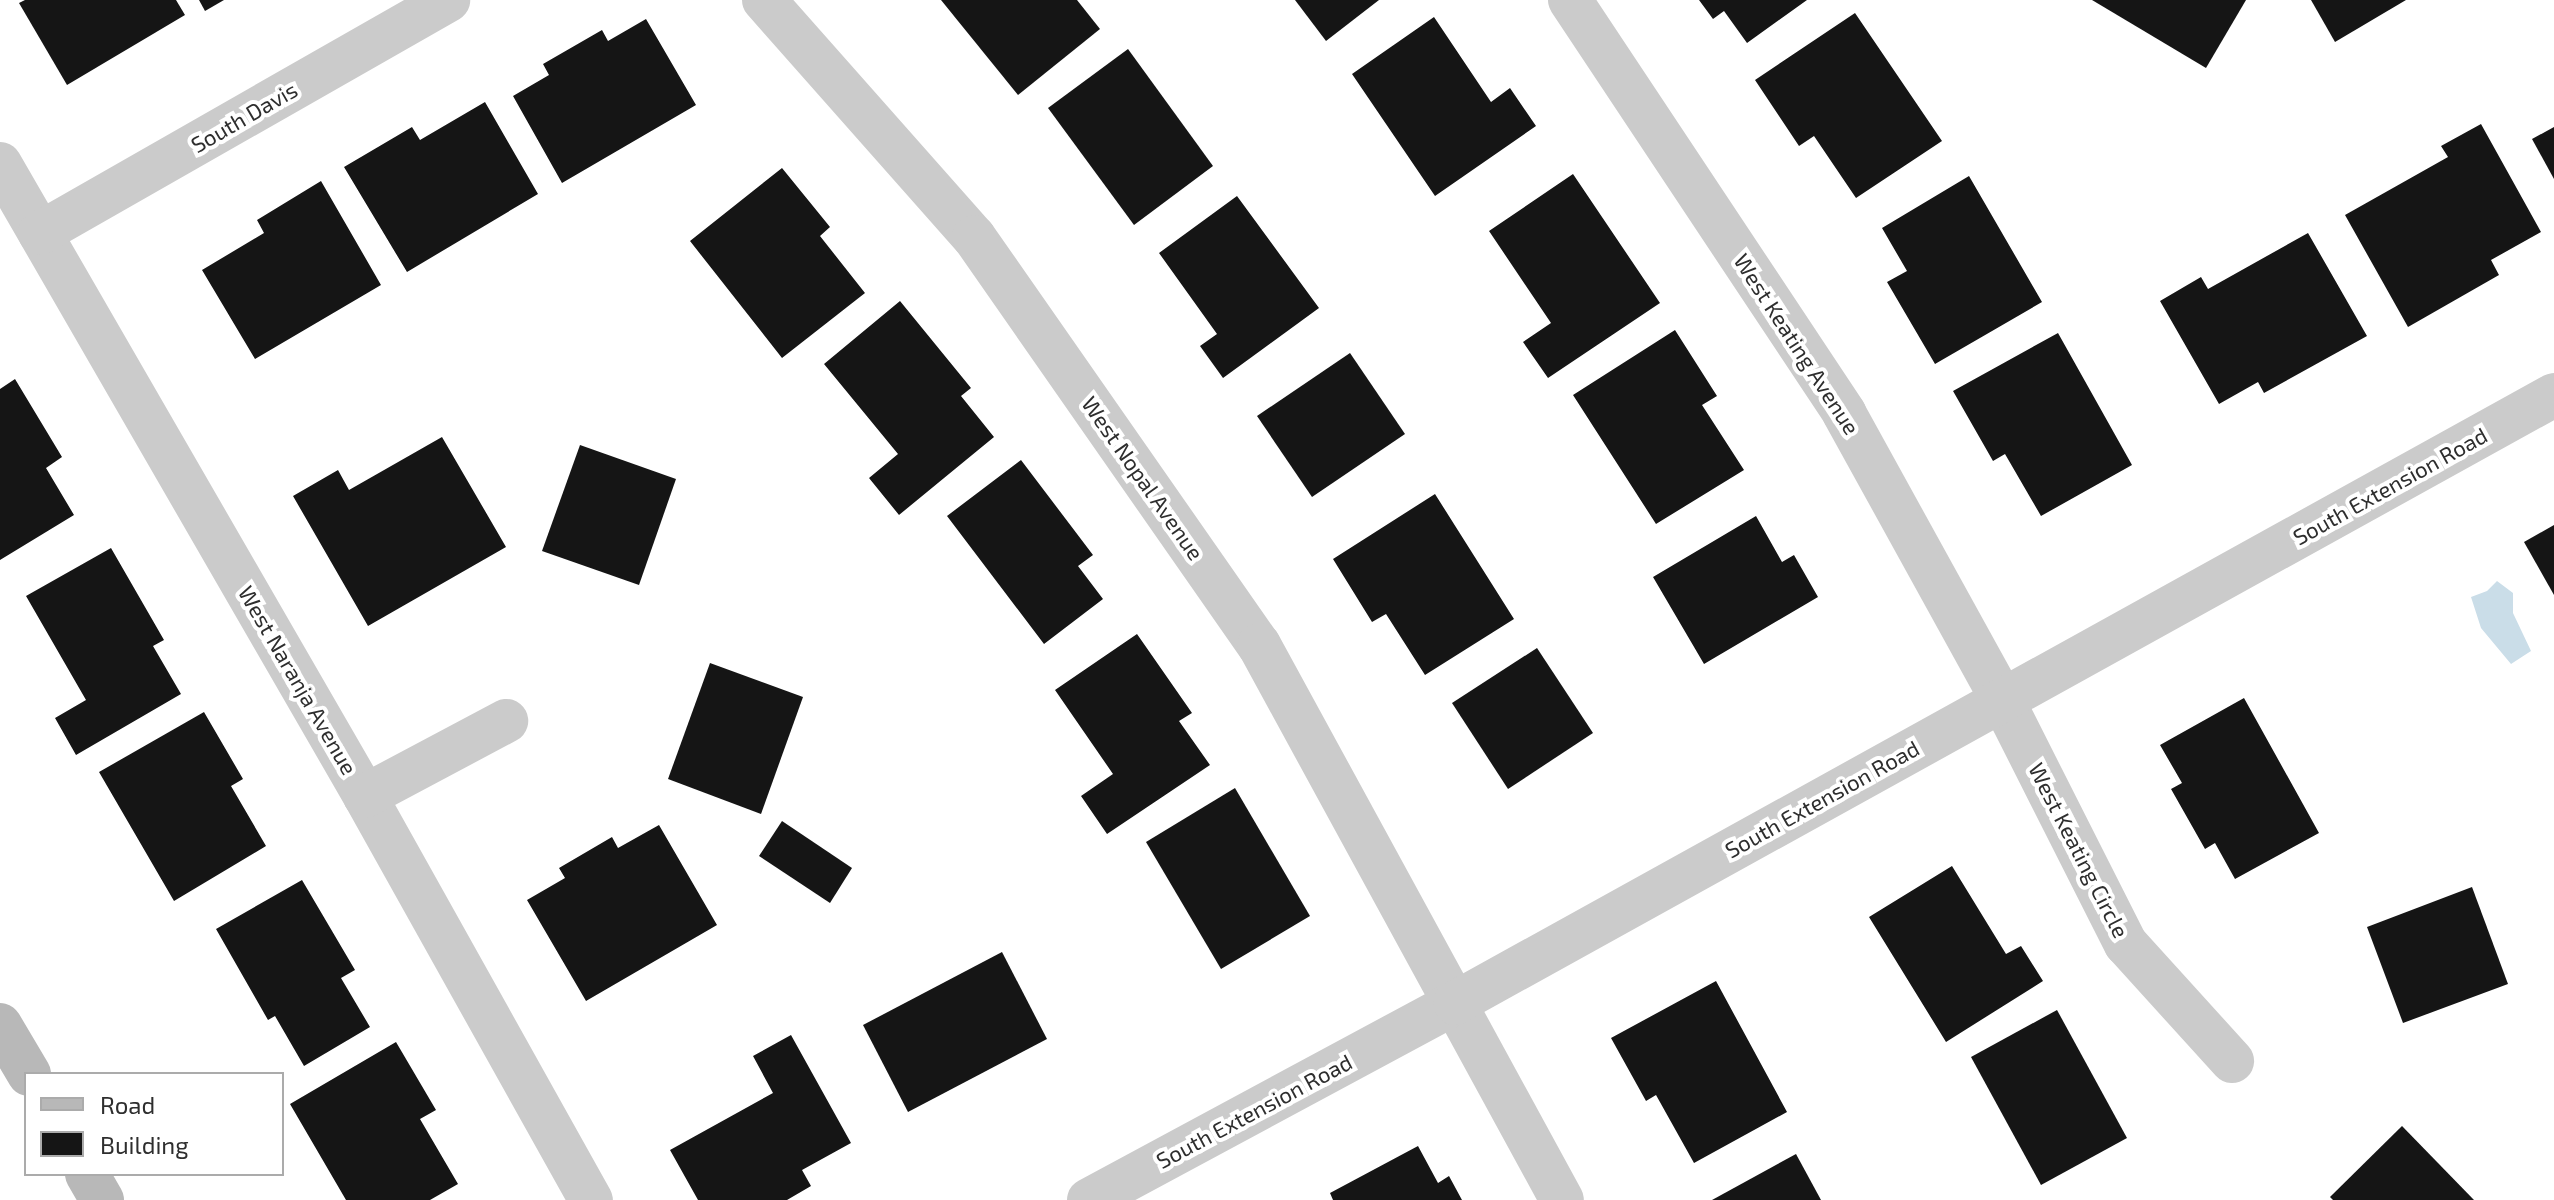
<!DOCTYPE html>
<style>
body{margin:0}
#map{position:relative;width:2554px;height:1200px;overflow:hidden;background:#fff;font-family:"Exo 2",sans-serif}
div>[style]{position:absolute}
.water>*{inset:0;background:#cadde8}
.building>*{inset:0;background:#151515}
.minor>*{height:44px;margin:-22px;padding:0 22px;transform-origin:22px;border-radius:22px;background:#cbcbcb}
.tertiary>*{height:44px;margin:-22px;padding:0 22px;transform-origin:22px;border-radius:22px;background:#cbcbcb}
.secondary>*{height:44px;margin:-22px;padding:0 22px;transform-origin:22px;border-radius:22px;background:#b8b8b8}
span{translate:-50% -50%;white-space:nowrap;text-align:center;line-height:1.15;-webkit-text-stroke:8px #fff;paint-order:stroke}
.street-label{font-size:22px;color:#2e2e2e}
.legend{position:absolute;left:24px;top:1072px;width:260px;height:104px;box-sizing:border-box;background:#fff;border:2px solid #ababab;margin:0;padding:10px 14px;list-style:none;font-size:24px;color:#2e2e2e}
.legend li{display:flex;align-items:center;gap:16px;height:40px}
.legend b{width:40px;border:2px solid #ababab}
</style>
<div id="map">
<div class="water">
<i style="clip-path:polygon(2497px 581px,2513px 593px,2513px 613px,2531px 651px,2511px 664px,2481px 628px,2471px 597px,2487px 591px)"></i>
</div>
<div class="building">
<i style="clip-path:polygon(25px 0,176px 0,185px 15px,67px 85px,19px 3px)"></i>
<i style="clip-path:polygon(199px 0,224px 0,205px 11px)"></i>
<i style="clip-path:polygon(941px 0,1077px 0,1100px 29px,1018px 95px)"></i>
<i style="clip-path:polygon(1295px 0,1379px 0,1326px 41px)"></i>
<i style="clip-path:polygon(1699px 0,1807px 0,1747px 43px,1724px 11px,1713px 19px)"></i>
<i style="clip-path:polygon(2092px 0,2246px 0,2206px 68px)"></i>
<i style="clip-path:polygon(2311px 0,2406px 0,2335px 42px)"></i>
<i style="clip-path:polygon(1855px 13px,1942px 141px,1856px 198px,1814px 136px,1799px 146px,1755px 80px)"></i>
<i style="clip-path:polygon(1434px 17px,1491px 102px,1510px 88px,1536px 126px,1435px 196px,1352px 74px)"></i>
<i style="clip-path:polygon(646px 19px,696px 105px,562px 183px,513px 96px,549px 75px,543px 64px,602px 30px,608px 41px)"></i>
<i style="clip-path:polygon(1128px 49px,1213px 166px,1134px 225px,1048px 108px)"></i>
<i style="clip-path:polygon(485px 102px,538px 194px,407px 272px,344px 167px,412px 127px,420px 140px)"></i>
<i style="clip-path:polygon(2481px 124px,2541px 232px,2491px 260px,2499px 275px,2408px 327px,2345px 215px,2448px 157px,2441px 146px)"></i>
<i style="clip-path:polygon(2554px 127px,2554px 179px,2532px 139px)"></i>
<i style="clip-path:polygon(782px 168px,830px 227px,820px 236px,865px 293px,782px 358px,690px 241px)"></i>
<i style="clip-path:polygon(1573px 174px,1660px 303px,1548px 378px,1523px 342px,1551px 323px,1489px 231px)"></i>
<i style="clip-path:polygon(1969px 176px,2042px 302px,1935px 364px,1887px 282px,1907px 271px,1882px 228px)"></i>
<i style="clip-path:polygon(321px 181px,381px 285px,255px 359px,202px 270px,264px 233px,257px 220px)"></i>
<i style="clip-path:polygon(1237px 196px,1319px 308px,1223px 378px,1200px 346px,1217px 334px,1159px 253px)"></i>
<i style="clip-path:polygon(2308px 233px,2367px 336px,2264px 393px,2258px 382px,2219px 404px,2160px 301px,2201px 277px,2208px 289px)"></i>
<i style="clip-path:polygon(900px 301px,971px 388px,961px 396px,994px 437px,899px 515px,869px 478px,898px 454px,824px 364px)"></i>
<i style="clip-path:polygon(1675px 330px,1717px 396px,1702px 405px,1744px 470px,1656px 524px,1573px 395px)"></i>
<i style="clip-path:polygon(2058px 333px,2132px 465px,2041px 516px,2005px 454px,1993px 461px,1953px 391px)"></i>
<i style="clip-path:polygon(1350px 353px,1405px 434px,1312px 497px,1257px 416px)"></i>
<i style="clip-path:polygon(15px 379px,62px 457px,46px 468px,74px 515px,0 560px,0 389px)"></i>
<i style="clip-path:polygon(442px 437px,506px 547px,368px 626px,293px 496px,338px 470px,349px 490px)"></i>
<i style="clip-path:polygon(580px 445px,676px 479px,639px 585px,542px 551px)"></i>
<i style="clip-path:polygon(1021px 460px,1093px 555px,1078px 566px,1103px 599px,1044px 644px,947px 516px)"></i>
<i style="clip-path:polygon(1435px 494px,1514px 619px,1425px 675px,1386px 614px,1372px 622px,1333px 559px)"></i>
<i style="clip-path:polygon(1756px 516px,1782px 562px,1794px 555px,1818px 597px,1704px 664px,1653px 577px)"></i>
<i style="clip-path:polygon(2554px 525px,2554px 595px,2524px 542px)"></i>
<i style="clip-path:polygon(111px 548px,164px 640px,153px 646px,181px 694px,76px 755px,55px 718px,86px 700px,26px 596px)"></i>
<i style="clip-path:polygon(1137px 634px,1192px 713px,1179px 721px,1210px 765px,1107px 834px,1081px 796px,1113px 774px,1055px 690px)"></i>
<i style="clip-path:polygon(1537px 648px,1593px 733px,1508px 789px,1452px 703px)"></i>
<i style="clip-path:polygon(710px 663px,803px 697px,761px 814px,668px 779px)"></i>
<i style="clip-path:polygon(2244px 698px,2319px 833px,2235px 879px,2215px 843px,2205px 849px,2171px 789px,2182px 783px,2160px 745px)"></i>
<i style="clip-path:polygon(204px 712px,243px 779px,231px 786px,266px 846px,174px 901px,99px 772px)"></i>
<i style="clip-path:polygon(1235px 788px,1310px 916px,1221px 969px,1146px 842px)"></i>
<i style="clip-path:polygon(782px 821px,852px 868px,830px 903px,759px 856px)"></i>
<i style="clip-path:polygon(659px 825px,717px 925px,586px 1001px,527px 900px,565px 878px,559px 868px,612px 837px,618px 848px)"></i>
<i style="clip-path:polygon(1952px 866px,2006px 954px,2021px 946px,2043px 981px,1946px 1042px,1869px 917px)"></i>
<i style="clip-path:polygon(302px 880px,355px 970px,341px 978px,370px 1027px,304px 1066px,275px 1016px,268px 1020px,216px 929px)"></i>
<i style="clip-path:polygon(2472px 887px,2508px 984px,2403px 1023px,2367px 927px)"></i>
<i style="clip-path:polygon(1002px 952px,1047px 1039px,908px 1112px,863px 1025px)"></i>
<i style="clip-path:polygon(1716px 981px,1787px 1112px,1694px 1163px,1656px 1095px,1646px 1101px,1611px 1038px)"></i>
<i style="clip-path:polygon(2057px 1010px,2127px 1138px,2041px 1185px,1971px 1057px)"></i>
<i style="clip-path:polygon(791px 1035px,851px 1143px,802px 1170px,811px 1186px,787px 1200px,698px 1200px,670px 1150px,773px 1093px,753px 1056px)"></i>
<i style="clip-path:polygon(396px 1042px,436px 1110px,420px 1119px,458px 1184px,430px 1200px,346px 1200px,290px 1104px)"></i>
<i style="clip-path:polygon(2402px 1126px,2474px 1200px,2333px 1200px,2330px 1197px)"></i>
<i style="clip-path:polygon(1418px 1146px,1438px 1183px,1449px 1176px,1462px 1200px,1333px 1200px,1330px 1193px)"></i>
<i style="clip-path:polygon(1796px 1154px,1821px 1200px,1712px 1200px)"></i>
</div>
<div class="minor">
<i style="left:764px;top:0;width:317px;rotate:48.5deg"></i>
<i style="left:974px;top:237px;width:498px;rotate:55.1deg"></i>
<i style="left:1259px;top:645px;width:632px;rotate:61.37deg"></i>
<i style="left:1570px;top:0;width:496px;rotate:56.4deg"></i>
<i style="left:1844px;top:413px;width:329px;rotate:61.1deg"></i>
<i style="left:2003px;top:701px;width:272px;rotate:63.2deg"></i>
<i style="left:2126px;top:944px;width:158px;rotate:47.8deg"></i>
<i style="left:0;top:164px;width:730px;rotate:59.99deg"></i>
<i style="left:365px;top:796px;width:463px;rotate:60.8deg"></i>
<i style="left:40px;top:233px;width:470px;rotate:-29.7deg"></i>
<i style="left:365px;top:796px;width:160px;rotate:-28deg"></i>
</div>
<div class="tertiary">
<i style="left:1089px;top:1200px;width:416px;rotate:-28.3deg"></i>
<i style="left:1455px;top:1003px;width:1256px;rotate:-28.95deg"></i>
</div>
<div class="secondary">
<i style="left:0;top:1025px;width:57px;rotate:59.4deg"></i>
<i style="left:87px;top:1174px;width:30px;rotate:60deg"></i>
</div>
<div class="street-label">
<span style="left:244px;top:117px;rotate:-30deg">South Davis</span>
<span style="left:1797px;top:344px;rotate:57deg">West Keating Avenue</span>
<span style="left:1143px;top:478px;rotate:55deg">West Nopal Avenue</span>
<span style="left:2390px;top:486px;rotate:-29deg">South Extension Road</span>
<span style="left:298px;top:680px;rotate:60deg">West Naranja Avenue</span>
<span style="left:1822px;top:799px;rotate:-29deg">South Extension Road</span>
<span style="left:2079px;top:850px;rotate:63deg">West Keating Circle</span>
<span style="left:1254px;top:1111px;rotate:-28deg">South Extension Road</span>
</div>
<ul class="legend">
<li><b style="height:10px;background:#b8b8b8"></b>Road</li>
<li><b style="height:22px;background:#151515"></b>Building</li>
</ul>
</div>
